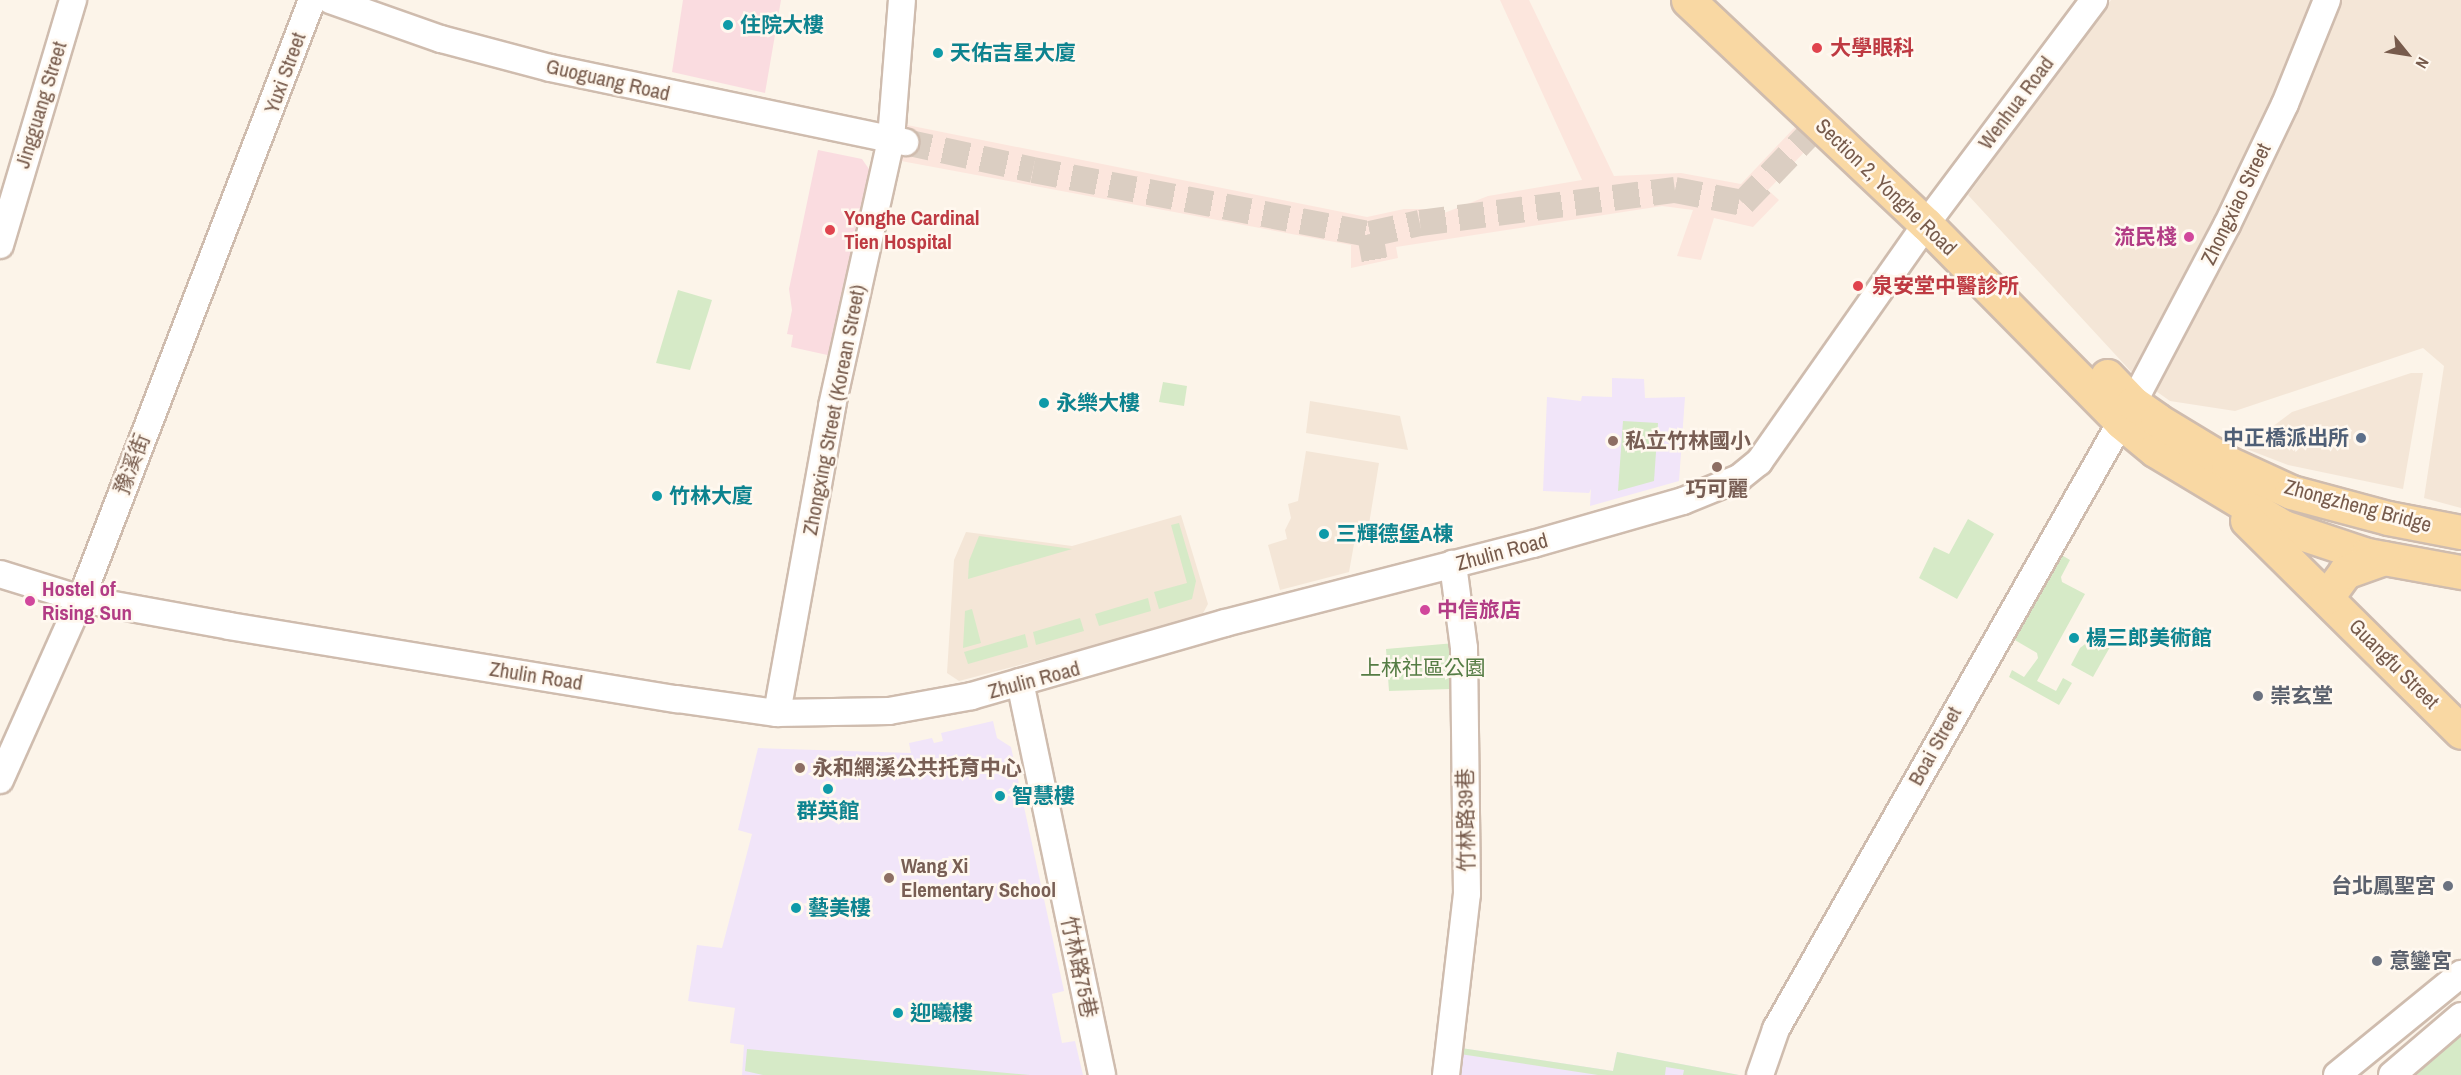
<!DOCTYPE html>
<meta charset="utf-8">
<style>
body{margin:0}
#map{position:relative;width:2461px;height:1075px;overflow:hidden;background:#fcf4e9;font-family:"Archivo Narrow","Noto Sans TC",sans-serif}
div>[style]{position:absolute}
.residential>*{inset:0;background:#f4e6d7}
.commercial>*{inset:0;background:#fce6dd}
.education>*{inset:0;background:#f1e5f9}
.medical>*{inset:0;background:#fadce0}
.green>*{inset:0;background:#d6eac7}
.minor-tunnel>*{height:26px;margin-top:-13px;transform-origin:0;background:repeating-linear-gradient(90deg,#dbcec2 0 26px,transparent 0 39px)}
.roads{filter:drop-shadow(2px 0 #cfbcae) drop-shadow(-2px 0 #cfbcae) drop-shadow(0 2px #cfbcae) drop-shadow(0 -2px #cfbcae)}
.minor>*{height:26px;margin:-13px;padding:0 13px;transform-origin:13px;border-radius:13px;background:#fff}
.major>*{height:33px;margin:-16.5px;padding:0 16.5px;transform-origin:16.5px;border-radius:16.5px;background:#f9d8a3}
.dots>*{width:16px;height:16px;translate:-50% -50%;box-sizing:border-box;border:3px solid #fff8ef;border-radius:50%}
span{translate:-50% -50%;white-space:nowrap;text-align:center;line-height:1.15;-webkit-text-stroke:5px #fff8ef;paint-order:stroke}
.culture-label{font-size:21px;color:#0d838f;font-weight:700}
.left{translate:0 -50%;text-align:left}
.health-label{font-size:21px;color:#be3a42;font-weight:700}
.street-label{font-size:21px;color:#775b4c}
.hotel-label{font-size:21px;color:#b23c85;font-weight:700}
.right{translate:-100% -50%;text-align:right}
.service-label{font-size:21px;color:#4e5e75;font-weight:700}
.education-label{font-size:21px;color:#785e54;font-weight:700}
.park-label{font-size:21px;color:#557c44}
.worship-label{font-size:21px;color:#5b616d;font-weight:700}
.north{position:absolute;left:2377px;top:24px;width:60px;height:60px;-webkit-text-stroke:4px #fff8ef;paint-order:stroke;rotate:120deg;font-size:16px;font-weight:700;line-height:24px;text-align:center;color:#775b4c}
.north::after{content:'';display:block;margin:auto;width:21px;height:27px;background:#775b4c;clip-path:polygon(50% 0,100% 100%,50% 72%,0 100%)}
</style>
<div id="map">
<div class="residential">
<i style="clip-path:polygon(2111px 0,2461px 0,2461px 508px,2424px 498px,2444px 366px,2423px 348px,2235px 411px,2170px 401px,2136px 377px,1968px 195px)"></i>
<i style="clip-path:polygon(2411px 373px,2423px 373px,2403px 489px,2288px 465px,2244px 448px,2292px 412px)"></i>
<i style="clip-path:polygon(1310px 401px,1400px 416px,1408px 450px,1306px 433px)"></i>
<i style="clip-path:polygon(1306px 451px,1379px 463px,1369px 524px,1358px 522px,1349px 572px,1280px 590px,1268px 545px,1287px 539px,1285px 530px,1291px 518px,1288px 504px,1298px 501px)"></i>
<i style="clip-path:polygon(1181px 515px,1208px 604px,1201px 617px,959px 681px,947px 673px,954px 560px,966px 532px,1072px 546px)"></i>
</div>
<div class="commercial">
<i style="clip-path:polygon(1500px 0,1529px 0,1614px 176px,1681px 173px,1741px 184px,1796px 126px,1813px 143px,1768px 190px,1779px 200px,1753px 227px,1714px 218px,1701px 260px,1677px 256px,1693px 210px,1662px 206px,1396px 247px,1398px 258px,1351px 268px,1351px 245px,901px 161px,907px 125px,1367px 217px,1404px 209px,1426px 209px,1439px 215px,1488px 196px,1582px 180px)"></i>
</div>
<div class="education">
<i style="clip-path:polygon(1612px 378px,1644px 379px,1645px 398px,1685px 397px,1679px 481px,1590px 506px,1591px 489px,1589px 493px,1543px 491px,1547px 397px,1581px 401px,1582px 396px,1612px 397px)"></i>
<i style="clip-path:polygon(993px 721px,997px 738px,1011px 747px,1064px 991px,1052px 994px,1062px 1043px,1075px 1041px,1083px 1075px,742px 1075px,744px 1045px,730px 1043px,735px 1008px,688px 1001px,697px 945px,722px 948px,752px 834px,738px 830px,758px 748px,911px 753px,909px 743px,932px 738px,934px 743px,943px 741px,941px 733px)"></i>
<i style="clip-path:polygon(1461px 1048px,1613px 1071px,1617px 1052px,1739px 1075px,1458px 1075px)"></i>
</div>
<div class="medical">
<i style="clip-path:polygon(683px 0,781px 0,765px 93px,672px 72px)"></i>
<i style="clip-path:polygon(818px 150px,862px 159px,871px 172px,832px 356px,791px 347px,793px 335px,787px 334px,792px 310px,789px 289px)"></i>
</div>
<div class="green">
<i style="clip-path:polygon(678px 290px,712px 300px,690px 370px,656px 363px)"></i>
<i style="clip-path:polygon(1163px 382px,1187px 386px,1184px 406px,1159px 402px)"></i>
<i style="clip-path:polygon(1623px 421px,1658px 423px,1654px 481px,1618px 491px)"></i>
<i style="clip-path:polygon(1968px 519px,1994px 534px,1957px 599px,1919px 578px,1934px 547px,1949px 554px)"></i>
<i style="clip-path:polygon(1179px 523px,1196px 581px,1192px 599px,1159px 609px,1154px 592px,1187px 583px,1171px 525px)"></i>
<i style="clip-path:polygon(979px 536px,1072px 549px,968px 579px,969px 561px)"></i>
<i style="clip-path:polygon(2055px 551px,2070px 560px,2061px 577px,2062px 582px,2085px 594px,2037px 681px,2056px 691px,2063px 678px,2072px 683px,2059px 705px,2009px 677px,2012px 670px,2024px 677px,2038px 658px,2037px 653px,2008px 636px)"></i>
<i style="clip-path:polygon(1148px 598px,1151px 611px,1099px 626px,1095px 614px)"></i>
<i style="clip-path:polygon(972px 609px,981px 643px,963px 648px,965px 611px)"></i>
<i style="clip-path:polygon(1080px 618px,1084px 631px,1036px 645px,1033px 632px)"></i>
<i style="clip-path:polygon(1025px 634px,1028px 647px,968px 664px,964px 652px)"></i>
<i style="clip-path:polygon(2093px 638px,2110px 647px,2093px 677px,2071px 665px,2080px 648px)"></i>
<i style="clip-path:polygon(1455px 643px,1459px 675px,1451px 689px,1389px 691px,1386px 649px)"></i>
<i style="clip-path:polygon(2461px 1023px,2461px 1075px,2392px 1075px)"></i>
<i style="clip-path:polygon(1461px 1048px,1613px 1071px,1617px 1052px,1739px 1075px,1683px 1075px,1684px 1070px,1666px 1067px,1665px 1075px,1598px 1075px,1460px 1054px)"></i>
<i style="clip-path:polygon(747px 1049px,919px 1065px,1030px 1075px,763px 1075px,745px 1071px)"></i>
</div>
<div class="minor-tunnel">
<i style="left:905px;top:142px;width:131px;rotate:12.3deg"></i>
<i style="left:1033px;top:170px;width:343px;rotate:10.8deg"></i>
<i style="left:1370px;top:234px;width:51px;rotate:-12.4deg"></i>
<i style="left:1420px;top:223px;width:257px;rotate:-7.4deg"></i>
<i style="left:1675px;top:190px;width:69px;rotate:10.8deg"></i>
<i style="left:1743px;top:203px;width:111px;rotate:-46.1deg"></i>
<i style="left:1370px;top:234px;width:29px;rotate:80deg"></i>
</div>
<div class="roads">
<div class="minor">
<i style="left:330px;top:0;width:118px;rotate:19.4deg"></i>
<i style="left:441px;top:39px;width:113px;rotate:14.9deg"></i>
<i style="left:550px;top:68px;width:363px;rotate:11.8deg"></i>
<i style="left:0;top:245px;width:256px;rotate:-73.4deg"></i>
<i style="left:2133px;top:403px;width:201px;rotate:-62.2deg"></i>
<i style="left:2227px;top:225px;width:134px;rotate:-64.4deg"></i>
<i style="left:2285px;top:104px;width:112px;rotate:-68deg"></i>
<i style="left:0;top:574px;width:85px;rotate:17.2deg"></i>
<i style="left:81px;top:599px;width:150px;rotate:10.3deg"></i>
<i style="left:229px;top:626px;width:454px;rotate:9.3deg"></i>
<i style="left:677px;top:699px;width:101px;rotate:8deg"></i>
<i style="left:777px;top:713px;width:112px;rotate:-1deg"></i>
<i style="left:889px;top:711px;width:84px;rotate:-10.2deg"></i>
<i style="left:972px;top:696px;width:263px;rotate:-16.1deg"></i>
<i style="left:1225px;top:623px;width:318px;rotate:-14.4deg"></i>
<i style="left:1533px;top:544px;width:156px;rotate:-16deg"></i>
<i style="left:1683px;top:501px;width:61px;rotate:-22.3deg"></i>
<i style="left:1739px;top:478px;width:26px;rotate:-39deg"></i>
<i style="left:1759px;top:462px;width:291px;rotate:-54.9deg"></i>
<i style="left:1926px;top:224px;width:280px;rotate:-53.1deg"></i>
<i style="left:1020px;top:682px;width:401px;rotate:78.2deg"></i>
<i style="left:777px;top:713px;width:312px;rotate:-79.8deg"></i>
<i style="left:832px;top:406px;width:273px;rotate:-77.5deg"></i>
<i style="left:891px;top:139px;width:139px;rotate:-85.5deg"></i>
<i style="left:0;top:780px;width:198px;rotate:-65.9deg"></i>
<i style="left:81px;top:599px;width:642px;rotate:-68.91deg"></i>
<i style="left:1446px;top:1075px;width:182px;rotate:-83.4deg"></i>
<i style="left:1467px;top:894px;width:246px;rotate:-90.7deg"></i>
<i style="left:1464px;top:648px;width:85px;rotate:-97.5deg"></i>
<i style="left:1760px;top:1075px;width:49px;rotate:-70.8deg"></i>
<i style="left:1776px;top:1029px;width:698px;rotate:-60.39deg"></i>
<i style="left:2337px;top:1075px;width:160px;rotate:-39.2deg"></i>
<i style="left:2392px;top:1075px;width:91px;rotate:-40.5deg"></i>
</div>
<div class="major">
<i style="left:1688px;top:0;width:327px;rotate:43.3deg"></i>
<i style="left:1926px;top:224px;width:278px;rotate:45.4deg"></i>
<i style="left:2121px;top:422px;width:44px;rotate:39.5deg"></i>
<i style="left:2155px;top:450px;width:149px;rotate:31deg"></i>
<i style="left:2283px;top:527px;width:89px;rotate:18.4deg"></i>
<i style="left:2367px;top:555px;width:96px;rotate:10.3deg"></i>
<i style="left:2107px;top:376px;width:37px;rotate:46deg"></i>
<i style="left:2133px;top:403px;width:29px;rotate:35deg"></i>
<i style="left:2157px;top:420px;width:83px;rotate:31.2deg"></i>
<i style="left:2228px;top:463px;width:69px;rotate:24.7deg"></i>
<i style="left:2291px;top:492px;width:100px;rotate:15deg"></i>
<i style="left:2388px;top:518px;width:74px;rotate:10.9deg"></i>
<i style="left:2247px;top:520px;width:301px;rotate:44.7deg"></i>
<i style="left:2327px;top:597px;width:31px;rotate:-54deg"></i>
<i style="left:2345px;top:572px;width:41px;rotate:-19.7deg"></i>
</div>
</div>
<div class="dots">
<i style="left:728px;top:25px;background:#0f9aa8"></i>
<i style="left:1817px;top:48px;background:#e0444e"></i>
<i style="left:938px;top:53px;background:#0f9aa8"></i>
<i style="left:830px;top:230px;background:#e0444e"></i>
<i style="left:2189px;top:237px;background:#d1479c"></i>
<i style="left:1858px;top:286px;background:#e0444e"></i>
<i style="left:1044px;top:403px;background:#0f9aa8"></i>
<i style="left:2361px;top:438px;background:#5c6f8a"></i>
<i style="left:1613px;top:441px;background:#8d6e63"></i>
<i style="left:1717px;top:467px;background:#8d6e63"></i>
<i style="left:657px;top:496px;background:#0f9aa8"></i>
<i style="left:1324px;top:534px;background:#0f9aa8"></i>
<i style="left:30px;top:601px;background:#d1479c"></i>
<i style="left:1425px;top:610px;background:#d1479c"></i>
<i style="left:2074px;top:638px;background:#0f9aa8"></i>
<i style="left:2258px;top:696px;background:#6b7280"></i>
<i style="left:800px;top:768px;background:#8d6e63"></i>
<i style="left:828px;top:789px;background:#0f9aa8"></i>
<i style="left:1000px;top:796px;background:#0f9aa8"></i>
<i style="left:889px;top:878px;background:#8d6e63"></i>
<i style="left:2448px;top:886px;background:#6b7280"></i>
<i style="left:796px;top:908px;background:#0f9aa8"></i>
<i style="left:2377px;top:961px;background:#6b7280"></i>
<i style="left:898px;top:1013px;background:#0f9aa8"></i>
</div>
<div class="culture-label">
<span class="left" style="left:740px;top:25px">住院大樓</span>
<span class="left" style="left:950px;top:53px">天佑吉星大廈</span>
<span class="left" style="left:1056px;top:403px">永樂大樓</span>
<span class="left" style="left:669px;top:496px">竹林大廈</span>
<span class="left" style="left:1336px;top:534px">三輝德堡A棟</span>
<span class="left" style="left:2086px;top:638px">楊三郎美術館</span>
<span class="left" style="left:1012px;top:796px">智慧樓</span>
<span style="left:828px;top:811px">群英館</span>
<span class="left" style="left:808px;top:908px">藝美樓</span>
<span class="left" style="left:910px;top:1013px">迎曦樓</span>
</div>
<div class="health-label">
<span class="left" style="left:1830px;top:48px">大學眼科</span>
<span class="left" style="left:844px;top:230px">Yonghe Cardinal<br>Tien Hospital</span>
<span class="left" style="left:1872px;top:286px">泉安堂中醫診所</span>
</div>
<div class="street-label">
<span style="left:285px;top:73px;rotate:-70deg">Yuxi Street</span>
<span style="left:608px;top:80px;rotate:13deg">Guoguang Road</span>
<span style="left:2016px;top:103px;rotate:-53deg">Wenhua Road</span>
<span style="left:41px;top:105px;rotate:-73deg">Jingguang Street</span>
<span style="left:1886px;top:187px;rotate:44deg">Section 2, Yonghe Road</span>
<span style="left:2236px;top:204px;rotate:-64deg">Zhongxiao Street</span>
<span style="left:834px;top:410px;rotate:-79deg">Zhongxing Street (Korean Street)</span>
<span style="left:132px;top:464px;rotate:-69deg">豫溪街</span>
<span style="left:2358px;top:506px;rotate:15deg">Zhongzheng Bridge</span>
<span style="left:1502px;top:552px;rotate:-15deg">Zhulin Road</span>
<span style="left:2394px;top:664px;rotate:45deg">Guangfu Street</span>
<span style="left:536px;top:676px;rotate:9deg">Zhulin Road</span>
<span style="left:1034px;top:680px;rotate:-15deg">Zhulin Road</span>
<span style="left:1935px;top:746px;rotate:-61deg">Boai Street</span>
<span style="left:1466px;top:820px;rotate:-91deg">竹林路39巷</span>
<span style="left:1079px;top:967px;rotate:78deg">竹林路75巷</span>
</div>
<div class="hotel-label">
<span class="right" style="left:2177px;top:237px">流民棧</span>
<span class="left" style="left:42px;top:601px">Hostel of<br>Rising Sun</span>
<span class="left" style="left:1437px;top:610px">中信旅店</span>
</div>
<div class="service-label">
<span class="right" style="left:2349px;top:438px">中正橋派出所</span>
</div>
<div class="education-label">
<span class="left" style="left:1625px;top:441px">私立竹林國小</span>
<span style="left:1717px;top:489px">巧可麗</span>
<span class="left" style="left:812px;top:768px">永和網溪公共托育中心</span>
<span class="left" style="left:901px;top:878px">Wang Xi<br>Elementary School</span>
</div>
<div class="park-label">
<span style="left:1423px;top:668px">上林社區公園</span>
</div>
<div class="worship-label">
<span class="left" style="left:2270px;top:696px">崇玄堂</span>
<span class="right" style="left:2436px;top:886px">台北鳳聖宮</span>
<span class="left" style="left:2389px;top:961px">意鑾宮</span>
</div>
<div class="north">N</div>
</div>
